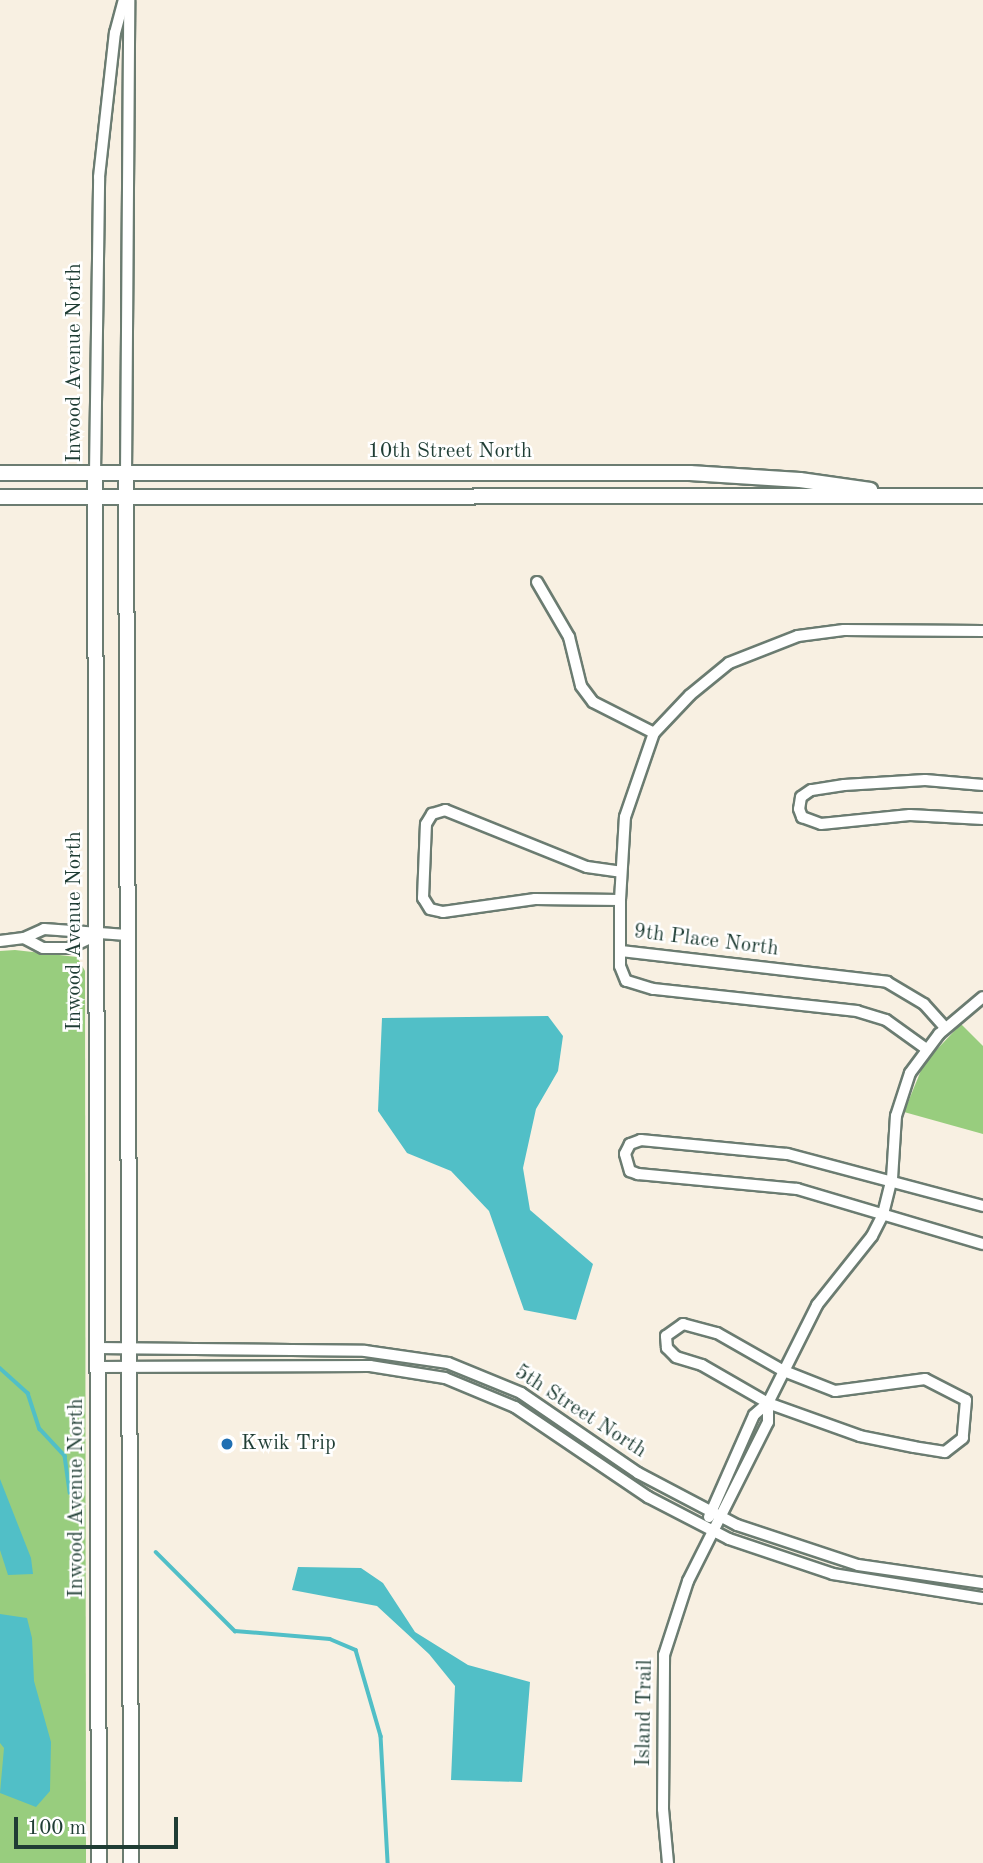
<!DOCTYPE html>
<style>
body{margin:0}
#map{position:relative;width:983px;height:1863px;overflow:hidden;background:#f8f0e2;font-family:"Old Standard TT",serif}
div>[style]{position:absolute}
.green>*{inset:0;background:#98cd7e}
.water>*{inset:0;background:#51bfc7}
.stream>*{height:3.5px;margin:-1.75px;padding:0 1.75px;transform-origin:1.75px;border-radius:1.75px;background:#51bfc7}
.roads{filter:drop-shadow(2px 0 #6b7c71) drop-shadow(-2px 0 #6b7c71) drop-shadow(0 2px #6b7c71) drop-shadow(0 -2px #6b7c71)}
.minor>*{height:10px;margin:-5px;padding:0 5px;transform-origin:5px;border-radius:5px;background:#fff}
.major>*{height:14px;margin:-7px;padding:0 7px;transform-origin:7px;border-radius:7px;background:#fff}
.dots>*{width:19px;height:19px;translate:-50% -50%;box-sizing:border-box;border:4px solid #fff;border-radius:50%}
span{translate:-50% -50%;white-space:nowrap;text-align:center;line-height:1.15;-webkit-text-stroke:5px #fff;paint-order:stroke}
.street-label{font-size:21px;color:#1f3d34}
.poi-label{font-size:21px;color:#1f3d34}
.left{translate:0 -50%;text-align:left}
.scale{position:absolute;left:14px;top:1817px;width:164px;height:32px;box-sizing:border-box;border:4px solid #1f3d34;border-top:0;padding-left:9px;font-size:21px;line-height:24px;white-space:nowrap;color:#1f3d34;-webkit-text-stroke:5px #fff;paint-order:stroke}
</style>
<div id="map">
<div class="green">
<i style="clip-path:polygon(15px 950px,77px 957px,85px 971px,86px 1863px,0 1863px,0 951px)"></i>
<i style="clip-path:polygon(961px 1024px,983px 1046px,983px 1134px,904px 1112px,924px 1063px)"></i>
</div>
<div class="water">
<i style="clip-path:polygon(548px 1016px,563px 1036px,558px 1071px,536px 1109px,523px 1168px,530px 1210px,593px 1264px,576px 1320px,524px 1310px,489px 1211px,451px 1171px,407px 1153px,378px 1111px,382px 1018px)"></i>
<i style="clip-path:polygon(0 1479px,31px 1558px,33px 1574px,8px 1575px,0 1550px)"></i>
<i style="clip-path:polygon(298px 1567px,361px 1568px,383px 1583px,415px 1632px,468px 1665px,530px 1682px,522px 1782px,451px 1780px,455px 1686px,429px 1654px,377px 1606px,292px 1590px)"></i>
<i style="clip-path:polygon(0 1614px,27px 1618px,32px 1638px,34px 1681px,51px 1742px,50px 1791px,36px 1807px,0 1793px,4px 1748px,0 1743px)"></i>
</div>
<div class="stream">
<i style="left:0;top:1368px;width:38px;rotate:42deg"></i>
<i style="left:28px;top:1393px;width:38px;rotate:72deg"></i>
<i style="left:40px;top:1429px;width:37px;rotate:47deg"></i>
<i style="left:65px;top:1456px;width:37px;rotate:82deg"></i>
<i style="left:156px;top:1552px;width:112px;rotate:45deg"></i>
<i style="left:235px;top:1631px;width:95px;rotate:4.8deg"></i>
<i style="left:330px;top:1639px;width:28px;rotate:23deg"></i>
<i style="left:356px;top:1650px;width:90px;rotate:73.8deg"></i>
<i style="left:381px;top:1736px;width:127px;rotate:86.8deg"></i>
</div>
<div class="roads">
<div class="minor">
<i style="left:95px;top:474px;width:297px;rotate:-89.2deg"></i>
<i style="left:99px;top:177px;width:145px;rotate:-83.7deg"></i>
<i style="left:115px;top:33px;width:34px;rotate:-75deg"></i>
<i style="left:126px;top:474px;width:474px;rotate:-89.6deg"></i>
<i style="left:537px;top:582px;width:64px;rotate:59.8deg"></i>
<i style="left:569px;top:637px;width:50px;rotate:76.2deg"></i>
<i style="left:581px;top:686px;width:20px;rotate:53deg"></i>
<i style="left:593px;top:702px;width:68px;rotate:26.9deg"></i>
<i style="left:983px;top:785px;width:58px;rotate:-175.1deg"></i>
<i style="left:925px;top:780px;width:81px;rotate:176.5deg"></i>
<i style="left:844px;top:785px;width:33px;rotate:171deg"></i>
<i style="left:811px;top:790px;width:12px;rotate:145deg"></i>
<i style="left:801px;top:797px;width:12px;rotate:99deg"></i>
<i style="left:799px;top:809px;width:9px;rotate:69deg"></i>
<i style="left:802px;top:817px;width:20px;rotate:20deg"></i>
<i style="left:821px;top:824px;width:89px;rotate:-5.8deg"></i>
<i style="left:910px;top:815px;width:73px;rotate:3.1deg"></i>
<i style="left:620px;top:900px;width:85px;rotate:-179.3deg"></i>
<i style="left:535px;top:899px;width:93px;rotate:172deg"></i>
<i style="left:443px;top:912px;width:13px;rotate:-167deg"></i>
<i style="left:430px;top:909px;width:13px;rotate:-122deg"></i>
<i style="left:423px;top:898px;width:74px;rotate:-87.7deg"></i>
<i style="left:426px;top:824px;width:12px;rotate:-59deg"></i>
<i style="left:432px;top:814px;width:14px;rotate:-17deg"></i>
<i style="left:445px;top:810px;width:153px;rotate:21.9deg"></i>
<i style="left:587px;top:867px;width:34px;rotate:8deg"></i>
<i style="left:24px;top:938px;width:21px;rotate:28deg"></i>
<i style="left:43px;top:948px;width:26px"></i>
<i style="left:69px;top:948px;width:29px;rotate:-25deg"></i>
<i style="left:0;top:941px;width:24px;rotate:-7deg"></i>
<i style="left:24px;top:938px;width:22px;rotate:-24deg"></i>
<i style="left:44px;top:929px;width:83px;rotate:4.1deg"></i>
<i style="left:621px;top:951px;width:268px;rotate:6.6deg"></i>
<i style="left:887px;top:982px;width:43px;rotate:30.7deg"></i>
<i style="left:924px;top:1004px;width:31px;rotate:48deg"></i>
<i style="left:925px;top:1048px;width:48px;rotate:-144.3deg"></i>
<i style="left:886px;top:1020px;width:30px;rotate:-163deg"></i>
<i style="left:857px;top:1011px;width:205px;rotate:-173.8deg"></i>
<i style="left:653px;top:989px;width:28px;rotate:-163deg"></i>
<i style="left:626px;top:981px;width:16px;rotate:-112deg"></i>
<i style="left:620px;top:966px;width:66px;rotate:-90deg"></i>
<i style="left:620px;top:900px;width:83px;rotate:-86.6deg"></i>
<i style="left:625px;top:817px;width:89px;rotate:-71deg"></i>
<i style="left:654px;top:733px;width:52px;rotate:-46.5deg"></i>
<i style="left:690px;top:695px;width:50px;rotate:-39.4deg"></i>
<i style="left:729px;top:663px;width:74px;rotate:-21.4deg"></i>
<i style="left:798px;top:636px;width:46px;rotate:-7.4deg"></i>
<i style="left:844px;top:630px;width:139px;rotate:0.4deg"></i>
<i style="left:983px;top:1206px;width:203px;rotate:-165.1deg"></i>
<i style="left:787px;top:1154px;width:147px;rotate:-174.5deg"></i>
<i style="left:641px;top:1140px;width:12px;rotate:160deg"></i>
<i style="left:630px;top:1144px;width:11px;rotate:117deg"></i>
<i style="left:625px;top:1154px;width:18px;rotate:74deg"></i>
<i style="left:630px;top:1171px;width:9px;rotate:21deg"></i>
<i style="left:638px;top:1174px;width:160px;rotate:5.4deg"></i>
<i style="left:797px;top:1189px;width:194px;rotate:16.5deg"></i>
<i style="left:683px;top:1324px;width:35px;rotate:15deg"></i>
<i style="left:717px;top:1333px;width:77px;rotate:29.6deg"></i>
<i style="left:784px;top:1371px;width:55px;rotate:21.4deg"></i>
<i style="left:835px;top:1391px;width:91px;rotate:-7.6deg"></i>
<i style="left:925px;top:1379px;width:46px;rotate:27.1deg"></i>
<i style="left:966px;top:1400px;width:38px;rotate:95deg"></i>
<i style="left:963px;top:1438px;width:23px;rotate:142deg"></i>
<i style="left:945px;top:1452px;width:31px;rotate:-171deg"></i>
<i style="left:914px;top:1447px;width:55px;rotate:-168.5deg"></i>
<i style="left:860px;top:1436px;width:98px;rotate:-160.3deg"></i>
<i style="left:768px;top:1403px;width:76px;rotate:-150.1deg"></i>
<i style="left:702px;top:1365px;width:27px;rotate:-163deg"></i>
<i style="left:676px;top:1357px;width:13px;rotate:-135deg"></i>
<i style="left:667px;top:1348px;width:12px;rotate:-95deg"></i>
<i style="left:666px;top:1336px;width:21px;rotate:-35deg"></i>
<i style="left:97px;top:1348px;width:268px;rotate:0.6deg"></i>
<i style="left:365px;top:1351px;width:84px;rotate:8.2deg"></i>
<i style="left:448px;top:1363px;width:79px;rotate:22.3deg"></i>
<i style="left:521px;top:1393px;width:142px;rotate:34.4deg"></i>
<i style="left:638px;top:1473px;width:112px;rotate:27.7deg"></i>
<i style="left:737px;top:1525px;width:127px;rotate:18.3deg"></i>
<i style="left:858px;top:1565px;width:126px;rotate:8.2deg"></i>
<i style="left:97px;top:1367px;width:273px;rotate:-0.2deg"></i>
<i style="left:370px;top:1366px;width:76px;rotate:9.1deg"></i>
<i style="left:445px;top:1378px;width:76px;rotate:22.5deg"></i>
<i style="left:515px;top:1407px;width:161px;rotate:34.1deg"></i>
<i style="left:648px;top:1497px;width:91px;rotate:27.4deg"></i>
<i style="left:729px;top:1539px;width:110px;rotate:18.6deg"></i>
<i style="left:833px;top:1574px;width:152px;rotate:9.1deg"></i>
<i style="left:709px;top:1517px;width:111px;rotate:-66.2deg"></i>
<i style="left:754px;top:1415px;width:18px;rotate:-41deg"></i>
<i style="left:768px;top:1403px;width:110px;rotate:-63.4deg"></i>
<i style="left:817px;top:1305px;width:88px;rotate:-51.4deg"></i>
<i style="left:872px;top:1236px;width:25px;rotate:-63deg"></i>
<i style="left:883px;top:1214px;width:36px;rotate:-76deg"></i>
<i style="left:892px;top:1179px;width:63px;rotate:-86.4deg"></i>
<i style="left:896px;top:1116px;width:45px;rotate:-72deg"></i>
<i style="left:910px;top:1073px;width:49px;rotate:-53.4deg"></i>
<i style="left:939px;top:1034px;width:57px;rotate:-40.1deg"></i>
<i style="left:668px;top:1863px;width:54px;rotate:-95.3deg"></i>
<i style="left:663px;top:1809px;width:154px;rotate:-89.6deg"></i>
<i style="left:664px;top:1655px;width:78px;rotate:-72deg"></i>
<i style="left:688px;top:1581px;width:178px;rotate:-63.3deg"></i>
<i style="left:768px;top:1422px;width:19px;rotate:-90deg"></i>
</div>
<div class="major">
<i style="left:0;top:473px;width:690px"></i>
<i style="left:690px;top:473px;width:110px;rotate:3.6deg"></i>
<i style="left:800px;top:480px;width:71px;rotate:8.1deg"></i>
<i style="left:95px;top:474px;width:1389px;rotate:89.84deg"></i>
<i style="left:126px;top:474px;width:1389px;rotate:89.79deg"></i>
<i style="left:0;top:497px;width:983px;rotate:-0.06deg"></i>
</div>
</div>
<div class="dots">
<i style="left:227px;top:1444px;background:#1f6fb2"></i>
</div>
<div class="street-label">
<span style="left:75px;top:363px;rotate:-90deg">Inwood Avenue North</span>
<span style="left:450px;top:452px">10th Street North</span>
<span style="left:75px;top:931px;rotate:-90deg">Inwood Avenue North</span>
<span style="left:706px;top:941px;rotate:7deg">9th Place North</span>
<span style="left:580px;top:1412px;rotate:33deg">5th Street North</span>
<span style="left:77px;top:1498px;rotate:-90deg">Inwood Avenue North</span>
<span style="left:645px;top:1713px;rotate:-89deg">Island Trail</span>
</div>
<div class="poi-label">
<span class="left" style="left:241px;top:1444px">Kwik Trip</span>
</div>
<div class="scale">100 m</div>
</div>
